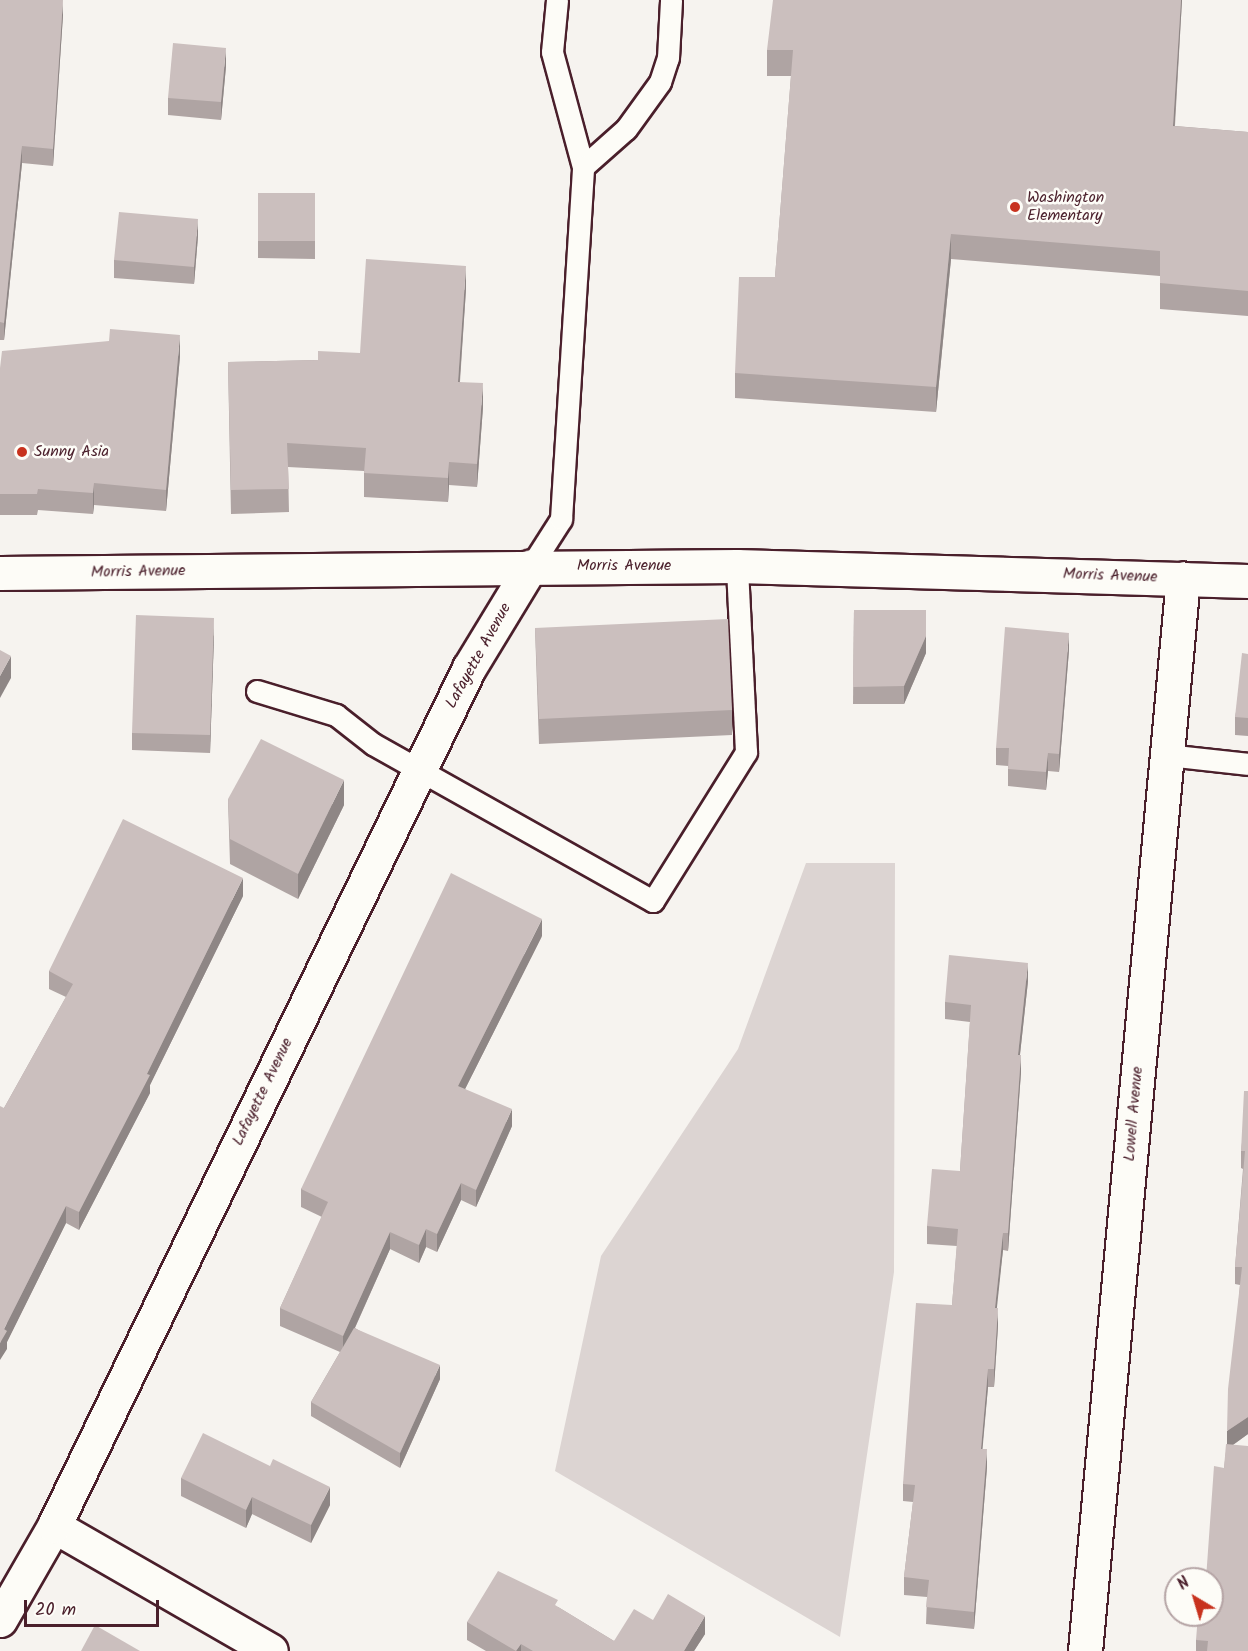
<!DOCTYPE html>
<style>
body{margin:0}
#map{position:relative;width:1248px;height:1651px;overflow:hidden;background:#f6f3ef;font-family:Kalam,sans-serif}
div>[style]{position:absolute}
.green>*{inset:0;background:#dcd4d2}
.roads{filter:drop-shadow(2px 0 #4a1f2b) drop-shadow(-2px 0 #4a1f2b) drop-shadow(0 2px #4a1f2b) drop-shadow(0 -2px #4a1f2b)}
.service>*{height:21px;margin:-10.5px;padding:0 10.5px;transform-origin:10.5px;border-radius:10.5px;background:#fdfcf7}
.minor>*{height:33px;margin:-16.5px;padding:0 16.5px;transform-origin:16.5px;border-radius:16.5px;background:#fdfcf7}
.primary>*{height:33px;margin:-16.5px;padding:0 16.5px;transform-origin:16.5px;border-radius:16.5px;background:#fdfcf7}
.wall>*{inset:0;background:#afa4a3}
.shaded-wall>*{inset:0;background:#8e8685}
.building>*{inset:0;background:#cbbfbe}
.dots>*{width:16px;height:16px;translate:-50% -50%;box-sizing:border-box;border:3px solid #fdfcf7;border-radius:50%}
span{translate:-50% -50%;white-space:nowrap;text-align:center;line-height:1.15;-webkit-text-stroke:5px #fdfcf7;paint-order:stroke}
.poi-label{font-size:16px;color:#4a1f2b}
.left{translate:0 -50%;text-align:left}
.street-label{font-size:16px;color:#4a1f2b}
.north{position:absolute;left:1164px;top:1567px;width:60px;height:60px;box-sizing:border-box;background:#fdfcf7;border:2px solid #b5a4a5;border-radius:50%;rotate:322deg;font-size:16px;font-weight:700;line-height:24px;text-align:center;color:#4a1f2b}
.north::after{content:'';display:block;margin:auto;width:21px;height:27px;background:#c8321e;clip-path:polygon(50% 0,100% 100%,50% 72%,0 100%)}
.scale{position:absolute;left:24px;top:1600px;width:135px;height:27px;box-sizing:border-box;border:3px solid #4a1f2b;border-top:0;padding-left:8px;font-size:18px;line-height:21px;white-space:nowrap;color:#4a1f2b;-webkit-text-stroke:4px #fdfcf7;paint-order:stroke}
</style>
<div id="map">
<div class="green">
<i style="clip-path:polygon(806px 863px,895px 863px,894px 1272px,840px 1637px,555px 1471px,601px 1256px,738px 1049px)"></i>
</div>
<div class="roads">
<div class="service">
<i style="left:557px;top:0;width:52px;rotate:95.5deg"></i>
<i style="left:552px;top:52px;width:119px;rotate:74.9deg"></i>
<i style="left:583px;top:167px;width:57px;rotate:-41.5deg"></i>
<i style="left:626px;top:129px;width:58px;rotate:-54.1deg"></i>
<i style="left:660px;top:82px;width:25px;rotate:-72deg"></i>
<i style="left:668px;top:58px;width:58px;rotate:-87deg"></i>
<i style="left:531px;top:566px;width:56px;rotate:-57.4deg"></i>
<i style="left:561px;top:519px;width:353px;rotate:-86.4deg"></i>
<i style="left:257px;top:691px;width:83px;rotate:16.9deg"></i>
<i style="left:336px;top:715px;width:47px;rotate:38.1deg"></i>
<i style="left:373px;top:744px;width:321px;rotate:29.3deg"></i>
<i style="left:653px;top:901px;width:176px;rotate:-58deg"></i>
<i style="left:746px;top:752px;width:186px;rotate:-92.8deg"></i>
<i style="left:1167px;top:755px;width:81px;rotate:6.3deg"></i>
</div>
<div class="minor">
<i style="left:54px;top:1526px;width:250px;rotate:29.9deg"></i>
<i style="left:0;top:1620px;width:108px;rotate:-60.1deg"></i>
<i style="left:54px;top:1526px;width:953px;rotate:-64.19deg"></i>
<i style="left:469px;top:668px;width:119px;rotate:-58.7deg"></i>
<i style="left:1085px;top:1651px;width:1077px;rotate:-84.78deg"></i>
</div>
<div class="primary">
<i style="left:0;top:573px;width:737px;rotate:-0.54deg"></i>
<i style="left:737px;top:566px;width:511px;rotate:1.68deg"></i>
</div>
</div>
<div class="wall">
<i style="clip-path:polygon(0 0,63px 15px,53px 166px,22px 163px,4px 340px,0 340px)"></i>
<i style="clip-path:polygon(1182px 0,1175px 126px,1248px 132px,1248px 316px,1160px 309px,1160px 276px,951px 259px,936px 412px,735px 398px,735px 373px,775px 277px,791px 76px,767px 76px,767px 50px)"></i>
<i style="clip-path:polygon(226px 66px,221px 120px,168px 115px,168px 98px)"></i>
<i style="clip-path:polygon(315px 193px,315px 259px,258px 258px,258px 241px)"></i>
<i style="clip-path:polygon(198px 236px,194px 284px,114px 278px,114px 260px)"></i>
<i style="clip-path:polygon(466px 289px,460px 382px,483px 407px,477px 487px,449px 485px,448px 502px,364px 497px,364px 471px,288px 467px,289px 512px,231px 514px,228px 362px,318px 360px,360px 353px)"></i>
<i style="clip-path:polygon(180px 356px,166px 511px,94px 505px,93px 514px,38px 510px,37px 515px,0 515px,0 368px)"></i>
<i style="clip-path:polygon(854px 610px,926px 610px,926px 653px,904px 704px,853px 704px)"></i>
<i style="clip-path:polygon(535px 628px,732px 710px,732px 735px,539px 744px)"></i>
<i style="clip-path:polygon(214px 635px,210px 753px,132px 750px,132px 733px)"></i>
<i style="clip-path:polygon(1069px 650px,1059px 772px,1048px 771px,1046px 790px,1008px 786px,1008px 766px,996px 765px,996px 748px)"></i>
<i style="clip-path:polygon(1248px 654px,1248px 736px,1235px 735px,1235px 717px)"></i>
<i style="clip-path:polygon(228px 799px,344px 805px,298px 899px,230px 864px)"></i>
<i style="clip-path:polygon(243px 896px,150px 1085px,150px 1093px,79px 1230px,66px 1223px,7px 1342px,7px 1349px,4px 1108px,66px 997px,49px 989px,49px 971px)"></i>
<i style="clip-path:polygon(542px 936px,465px 1089px,512px 1126px,476px 1207px,461px 1200px,437px 1252px,426px 1247px,419px 1263px,390px 1249px,355px 1328px,440px 1379px,400px 1468px,311px 1416px,311px 1402px,340px 1352px,280px 1326px,280px 1308px,322px 1217px,301px 1207px,301px 1189px)"></i>
<i style="clip-path:polygon(1028px 981px,1020px 1055px,1021px 1072px,1008px 1251px,1003px 1250px,996px 1308px,998px 1326px,994px 1387px,988px 1387px,982px 1449px,987px 1467px,974px 1629px,926px 1624px,927px 1597px,904px 1595px,904px 1577px,913px 1502px,903px 1501px,903px 1484px,952px 1305px,957px 1246px,927px 1244px,927px 1226px,960px 1171px,970px 1022px,945px 1019px,945px 1002px)"></i>
<i style="clip-path:polygon(1248px 1091px,1248px 1434px,1233px 1445px,1248px 1651px,1196px 1651px,1196px 1640px,1212px 1615px,1224px 1468px,1227px 1444px,1240px 1285px,1235px 1284px,1235px 1267px,1243px 1169px,1241px 1168px,1241px 1151px)"></i>
<i style="clip-path:polygon(270px 1466px,330px 1505px,311px 1543px,252px 1514px,246px 1528px,181px 1496px,181px 1478px)"></i>
<i style="clip-path:polygon(558px 1607px,614px 1641px,653px 1620px,705px 1634px,694px 1651px,486px 1651px,467px 1640px,467px 1622px)"></i>
</div>
<div class="shaded-wall">
<i style="clip-path:polygon(63px 0,63px 15px,53px 166px,53px 149px)"></i>
<i style="clip-path:polygon(1181px 0,1182px 0,1173px 151px,1173px 126px)"></i>
<i style="clip-path:polygon(226px 48px,226px 66px,221px 120px,221px 102px)"></i>
<i style="clip-path:polygon(22px 146px,22px 163px,4px 340px,4px 323px)"></i>
<i style="clip-path:polygon(198px 219px,198px 236px,194px 284px,194px 267px)"></i>
<i style="clip-path:polygon(951px 234px,951px 259px,936px 412px,936px 387px)"></i>
<i style="clip-path:polygon(466px 266px,466px 289px,458px 405px,458px 382px)"></i>
<i style="clip-path:polygon(180px 335px,180px 356px,166px 511px,166px 490px)"></i>
<i style="clip-path:polygon(483px 383px,483px 407px,477px 487px,477px 464px)"></i>
<i style="clip-path:polygon(449px 462px,449px 485px,448px 502px,448px 478px)"></i>
<i style="clip-path:polygon(94px 483px,94px 505px,93px 514px,93px 493px)"></i>
<i style="clip-path:polygon(214px 618px,214px 635px,210px 753px,210px 735px)"></i>
<i style="clip-path:polygon(1069px 633px,1069px 650px,1059px 772px,1059px 754px)"></i>
<i style="clip-path:polygon(926px 636px,926px 653px,904px 704px,904px 686px)"></i>
<i style="clip-path:polygon(11px 656px,11px 678px,0 698px,0 676px)"></i>
<i style="clip-path:polygon(1048px 753px,1048px 771px,1046px 790px,1046px 772px)"></i>
<i style="clip-path:polygon(344px 780px,344px 805px,298px 899px,298px 874px)"></i>
<i style="clip-path:polygon(243px 878px,243px 896px,150px 1085px,150px 1093px,79px 1230px,79px 1212px)"></i>
<i style="clip-path:polygon(542px 919px,542px 936px,458px 1103px,458px 1086px)"></i>
<i style="clip-path:polygon(1028px 963px,1028px 981px,1018px 1072px,1018px 1055px)"></i>
<i style="clip-path:polygon(1021px 1055px,1021px 1072px,1008px 1251px,1008px 1233px)"></i>
<i style="clip-path:polygon(512px 1109px,512px 1126px,476px 1207px,476px 1190px)"></i>
<i style="clip-path:polygon(461px 1183px,461px 1200px,437px 1252px,437px 1234px)"></i>
<i style="clip-path:polygon(66px 1206px,66px 1223px,7px 1342px,7px 1349px,0 1360px,0 1343px,4px 1329px)"></i>
<i style="clip-path:polygon(426px 1229px,426px 1247px,419px 1263px,419px 1245px)"></i>
<i style="clip-path:polygon(390px 1232px,390px 1249px,343px 1354px,343px 1336px)"></i>
<i style="clip-path:polygon(1003px 1233px,1003px 1250px,995px 1326px,995px 1308px)"></i>
<i style="clip-path:polygon(998px 1308px,998px 1326px,994px 1387px,994px 1369px)"></i>
<i style="clip-path:polygon(440px 1365px,440px 1379px,400px 1468px,400px 1453px)"></i>
<i style="clip-path:polygon(988px 1369px,988px 1387px,981px 1466px,981px 1449px)"></i>
<i style="clip-path:polygon(1248px 1417px,1248px 1434px,1227px 1449px,1227px 1431px)"></i>
<i style="clip-path:polygon(987px 1449px,987px 1467px,974px 1629px,974px 1612px)"></i>
<i style="clip-path:polygon(330px 1487px,330px 1505px,311px 1543px,311px 1525px)"></i>
<i style="clip-path:polygon(252px 1497px,252px 1514px,246px 1528px,246px 1510px)"></i>
<i style="clip-path:polygon(705px 1616px,705px 1634px,694px 1651px,684px 1651px)"></i>
<i style="clip-path:polygon(521px 1644px,521px 1651px,516px 1651px)"></i>
</div>
<div class="building">
<i style="clip-path:polygon(0 0,63px 0,53px 149px,22px 146px,4px 323px,0 322px)"></i>
<i style="clip-path:polygon(773px 0,1181px 0,1173px 126px,1248px 132px,1248px 291px,1160px 283px,1160px 251px,951px 234px,936px 387px,735px 373px,739px 277px,775px 277px,793px 50px,767px 50px)"></i>
<i style="clip-path:polygon(173px 43px,226px 48px,221px 102px,168px 98px)"></i>
<i style="clip-path:polygon(258px 193px,315px 193px,315px 241px,258px 241px)"></i>
<i style="clip-path:polygon(119px 212px,198px 219px,194px 267px,114px 260px)"></i>
<i style="clip-path:polygon(366px 259px,466px 266px,458px 382px,483px 383px,477px 464px,449px 462px,448px 478px,364px 473px,366px 448px,287px 443px,289px 489px,231px 490px,228px 362px,318px 360px,318px 351px,360px 353px)"></i>
<i style="clip-path:polygon(110px 329px,180px 335px,166px 490px,94px 483px,93px 493px,38px 489px,37px 494px,0 494px,0 368px,2px 351px,109px 341px)"></i>
<i style="clip-path:polygon(854px 610px,926px 610px,926px 636px,904px 686px,853px 687px)"></i>
<i style="clip-path:polygon(136px 615px,214px 618px,210px 735px,132px 733px)"></i>
<i style="clip-path:polygon(728px 619px,732px 710px,539px 719px,535px 628px)"></i>
<i style="clip-path:polygon(1005px 627px,1069px 633px,1059px 754px,1048px 753px,1046px 772px,1008px 769px,1009px 748px,996px 748px)"></i>
<i style="clip-path:polygon(0 650px,11px 656px,0 676px)"></i>
<i style="clip-path:polygon(1242px 653px,1248px 654px,1248px 718px,1235px 717px)"></i>
<i style="clip-path:polygon(261px 739px,344px 780px,298px 874px,230px 839px,228px 799px)"></i>
<i style="clip-path:polygon(123px 819px,243px 878px,147px 1074px,150px 1075px,79px 1212px,66px 1206px,4px 1329px,7px 1331px,0 1343px,0 1106px,4px 1108px,73px 984px,49px 971px)"></i>
<i style="clip-path:polygon(451px 873px,542px 919px,458px 1086px,512px 1109px,476px 1190px,461px 1183px,437px 1234px,426px 1229px,419px 1245px,390px 1232px,343px 1336px,280px 1308px,328px 1202px,301px 1189px)"></i>
<i style="clip-path:polygon(949px 955px,1028px 963px,1018px 1055px,1021px 1055px,1008px 1233px,1003px 1233px,995px 1308px,998px 1308px,994px 1369px,988px 1369px,981px 1449px,987px 1449px,974px 1612px,926px 1607px,929px 1580px,904px 1577px,915px 1485px,903px 1484px,916px 1303px,952px 1305px,958px 1229px,927px 1226px,932px 1169px,960px 1171px,971px 1005px,945px 1002px)"></i>
<i style="clip-path:polygon(1244px 1091px,1248px 1091px,1248px 1417px,1227px 1431px,1228px 1389px,1242px 1267px,1235px 1267px,1245px 1151px,1241px 1151px)"></i>
<i style="clip-path:polygon(354px 1328px,440px 1365px,400px 1453px,311px 1402px)"></i>
<i style="clip-path:polygon(203px 1433px,270px 1466px,273px 1459px,330px 1487px,311px 1525px,252px 1497px,246px 1510px,181px 1478px)"></i>
<i style="clip-path:polygon(1226px 1444px,1248px 1446px,1248px 1651px,1207px 1651px,1208px 1641px,1196px 1640px,1198px 1615px,1212px 1615px,1212px 1579px,1206px 1579px,1214px 1466px,1224px 1468px)"></i>
<i style="clip-path:polygon(498px 1571px,558px 1600px,555px 1605px,614px 1641px,634px 1609px,653px 1620px,668px 1594px,705px 1616px,684px 1651px,533px 1651px,521px 1644px,516px 1651px,467px 1622px)"></i>
<i style="clip-path:polygon(95px 1625px,140px 1651px,81px 1651px)"></i>
</div>
<div class="dots">
<i style="left:1015px;top:207px;background:#c8321e"></i>
<i style="left:22px;top:452px;background:#c8321e"></i>
</div>
<div class="poi-label">
<span class="left" style="left:1027px;top:207px">Washington<br>Elementary</span>
<span class="left" style="left:34px;top:452px">Sunny Asia</span>
</div>
<div class="street-label">
<span style="left:624px;top:566px">Morris Avenue</span>
<span style="left:138px;top:572px;rotate:-1deg">Morris Avenue</span>
<span style="left:1110px;top:576px;rotate:2deg">Morris Avenue</span>
<span style="left:479px;top:656px;rotate:-61deg">Lafayette Avenue</span>
<span style="left:263px;top:1092px;rotate:-64deg">Lafayette Avenue</span>
<span style="left:1134px;top:1114px;rotate:-85deg">Lowell Avenue</span>
</div>
<div class="north">N</div>
<div class="scale">20 m</div>
</div>
